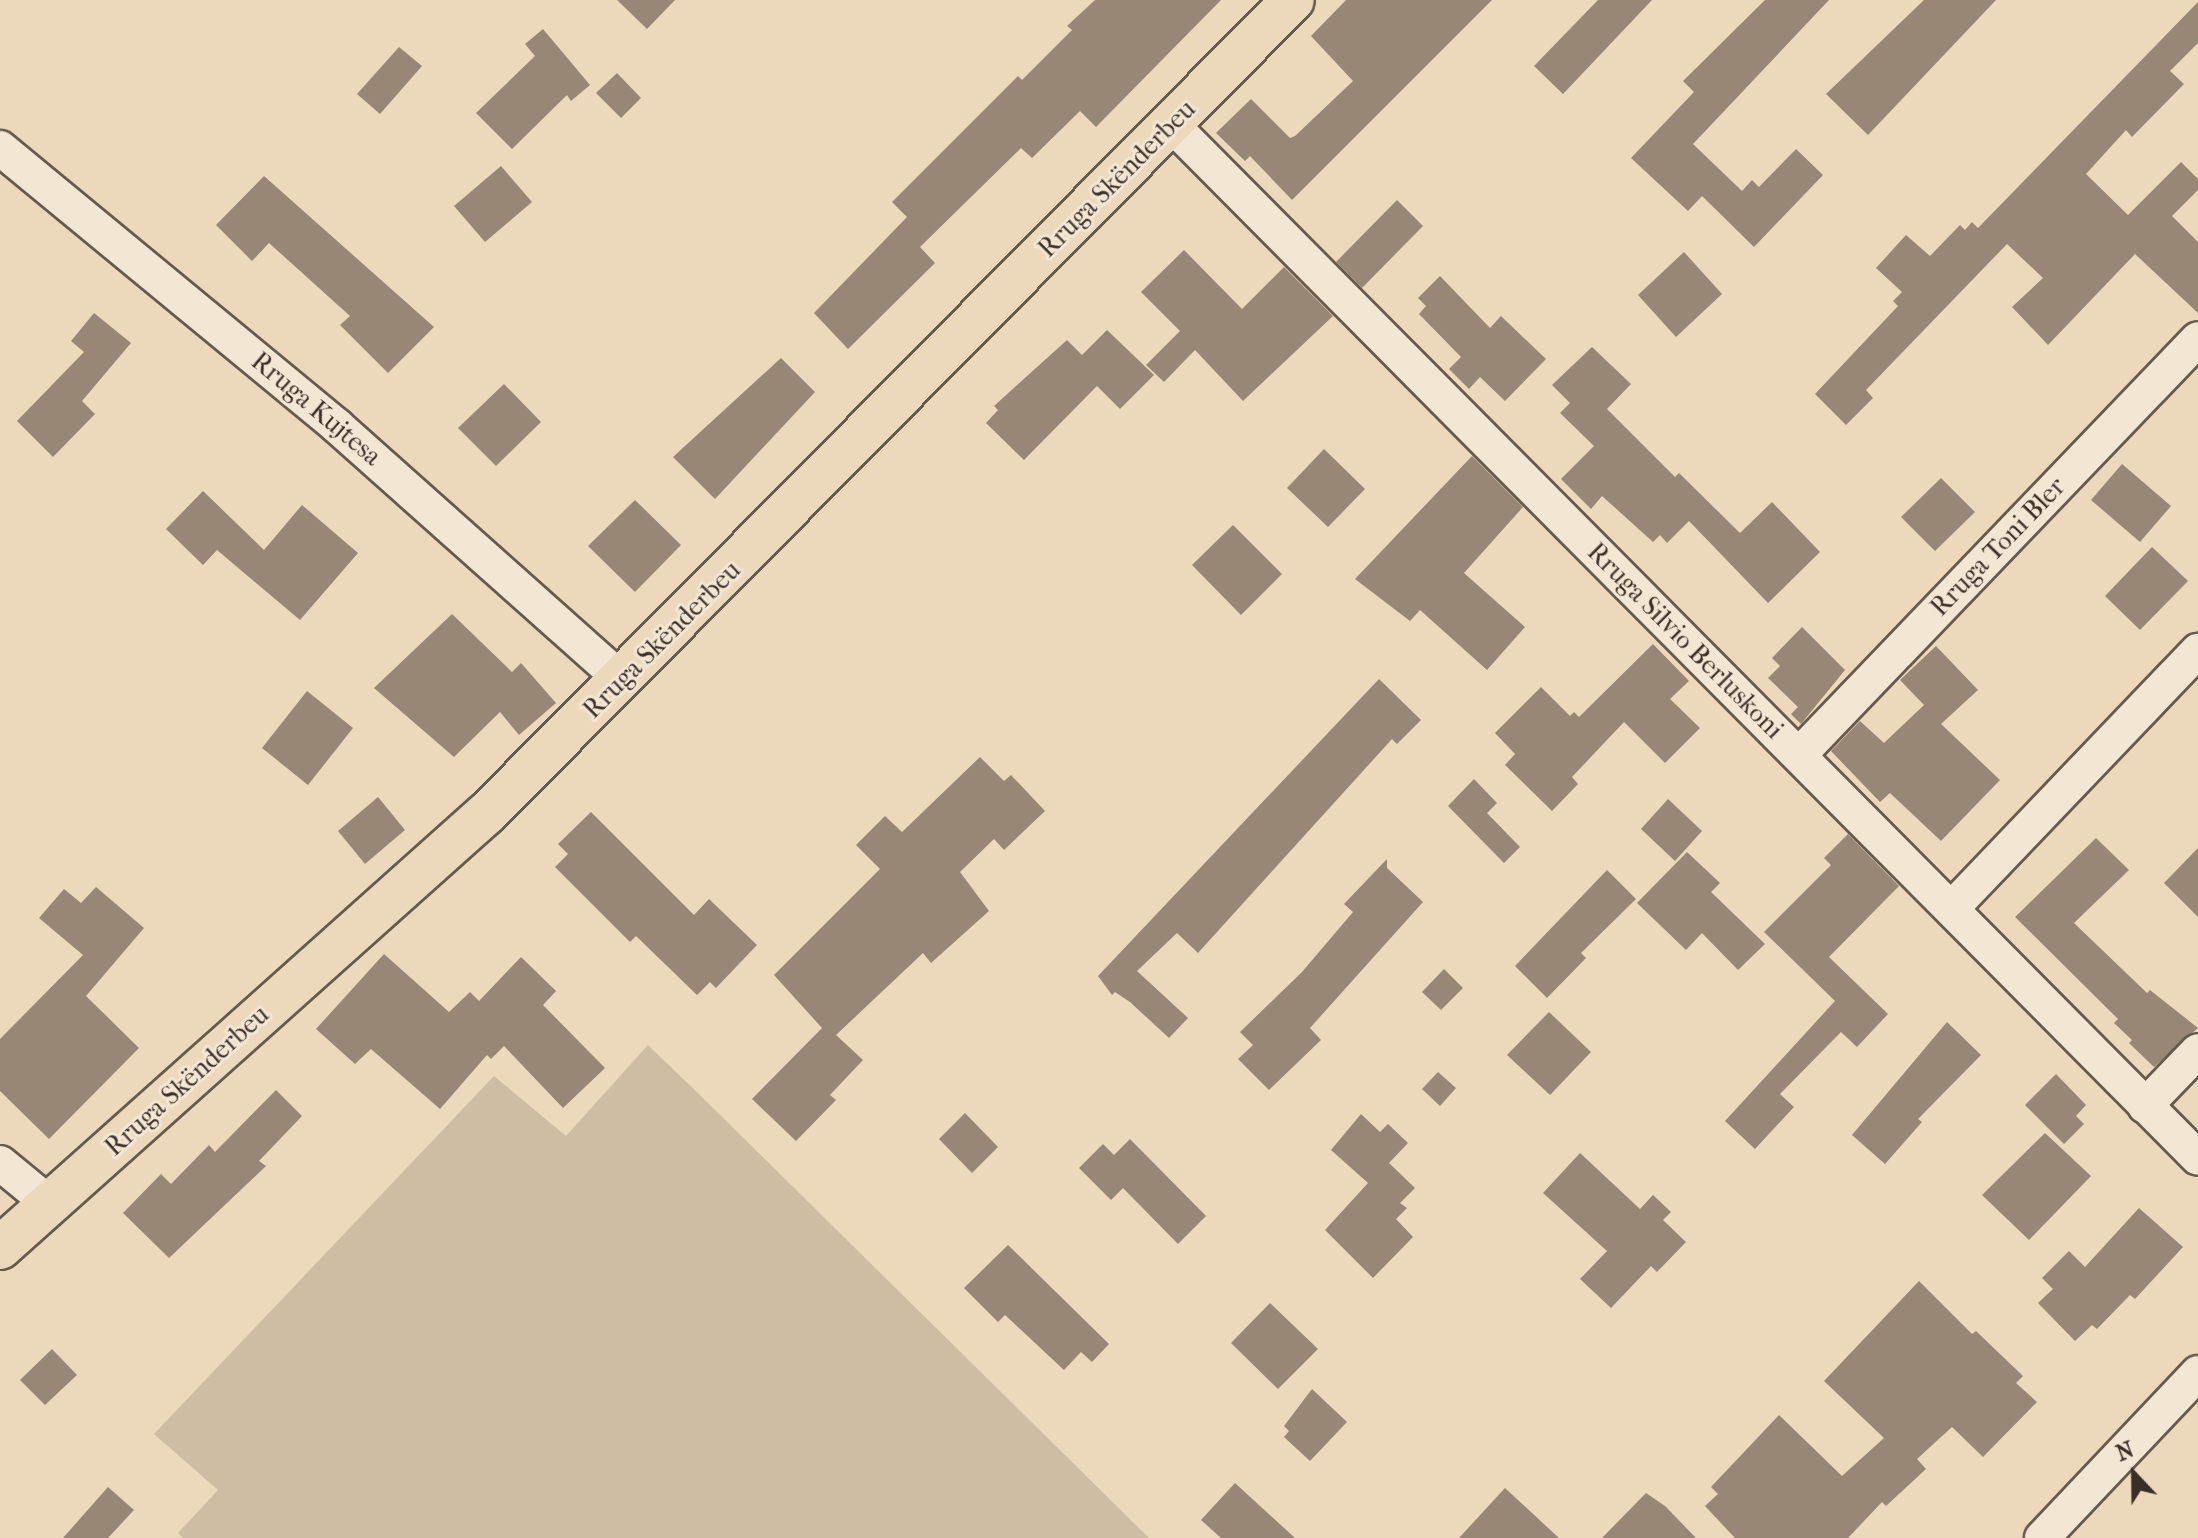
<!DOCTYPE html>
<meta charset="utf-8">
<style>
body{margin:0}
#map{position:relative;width:2198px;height:1538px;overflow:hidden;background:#ecd9bc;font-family:"IM FELL French Canon",serif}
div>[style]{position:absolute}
.green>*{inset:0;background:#cebca3}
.building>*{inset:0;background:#978774}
.roads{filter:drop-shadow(2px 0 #665a4c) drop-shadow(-2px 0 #665a4c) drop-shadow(0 2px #665a4c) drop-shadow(0 -2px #665a4c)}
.minor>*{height:34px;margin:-17px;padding:0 17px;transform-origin:17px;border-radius:17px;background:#f3e6d3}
.major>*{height:42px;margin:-21px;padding:0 21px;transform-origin:21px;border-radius:21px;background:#ecd9bc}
span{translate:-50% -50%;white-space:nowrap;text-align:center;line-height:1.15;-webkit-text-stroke:6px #f3e6d3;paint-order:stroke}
.street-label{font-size:26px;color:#3a2f27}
.north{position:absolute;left:2094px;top:1434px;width:80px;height:80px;-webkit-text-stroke:6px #f3e6d3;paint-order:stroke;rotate:338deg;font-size:22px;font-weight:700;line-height:32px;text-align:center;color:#3a2f27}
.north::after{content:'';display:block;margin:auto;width:28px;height:36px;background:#3a2f27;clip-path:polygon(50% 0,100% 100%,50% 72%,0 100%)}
</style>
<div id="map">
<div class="green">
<i style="clip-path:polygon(648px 1045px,708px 1103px,1149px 1538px,183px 1538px,178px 1533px,218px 1490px,154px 1434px,494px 1076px,566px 1136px)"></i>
</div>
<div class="building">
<i style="clip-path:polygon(617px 0,675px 0,647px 29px)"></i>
<i style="clip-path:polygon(1095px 0,1221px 0,1096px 127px,1080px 111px,1032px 158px,1021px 148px,920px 247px,935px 263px,848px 349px,814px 313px,907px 217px,892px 202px,1018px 76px,1022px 80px,1072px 30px,1067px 26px)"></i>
<i style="clip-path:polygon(1346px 0,1492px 0,1292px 200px,1250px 156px,1245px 161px,1216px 133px,1251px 99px,1290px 138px,1295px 136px,1353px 81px,1311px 36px)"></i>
<i style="clip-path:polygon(1598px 0,1652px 0,1563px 94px,1534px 66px)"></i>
<i style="clip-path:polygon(1765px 0,1829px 0,1693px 144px,1742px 191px,1752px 180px,1759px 187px,1796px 149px,1823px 175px,1754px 247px,1702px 196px,1688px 211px,1631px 158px,1694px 92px,1683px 81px)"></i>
<i style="clip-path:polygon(1924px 0,1996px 0,1868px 135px,1826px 94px)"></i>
<i style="clip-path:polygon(2198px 2px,2198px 43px,2170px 71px,2184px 84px,2132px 137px,2126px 130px,2086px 174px,2128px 215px,2181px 162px,2198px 179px,2198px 190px,2172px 216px,2198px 242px,2198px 313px,2135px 254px,2048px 345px,2012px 307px,2043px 278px,2007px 244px,1866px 390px,1873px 398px,1846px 425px,1815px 394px,1898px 306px,1893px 301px,1902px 292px,1876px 268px,1906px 235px,1930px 256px,1960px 225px,1965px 230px,1972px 222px,1978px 228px)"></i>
<i style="clip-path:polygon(543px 29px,590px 85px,571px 101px,567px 95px,512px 149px,476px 113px,535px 56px,525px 44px)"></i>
<i style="clip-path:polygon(399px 47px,422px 66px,380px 114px,357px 94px)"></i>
<i style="clip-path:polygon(617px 73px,641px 98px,621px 118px,596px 93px)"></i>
<i style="clip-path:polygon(501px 166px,532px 202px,485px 242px,454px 206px)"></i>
<i style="clip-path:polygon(264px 176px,434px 327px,388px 373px,340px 325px,350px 316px,269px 243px,252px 261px,216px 225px)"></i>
<i style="clip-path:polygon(1397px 200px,1423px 226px,1362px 288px,1336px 262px)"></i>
<i style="clip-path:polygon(1184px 250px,1242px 309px,1284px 267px,1333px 316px,1243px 401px,1195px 350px,1164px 382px,1146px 365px,1180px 331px,1141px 292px)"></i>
<i style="clip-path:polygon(1684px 252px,1722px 294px,1676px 337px,1638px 295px)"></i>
<i style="clip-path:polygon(1440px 276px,1490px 328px,1501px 316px,1546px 359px,1505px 401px,1480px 377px,1469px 389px,1449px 369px,1461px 357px,1419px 314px,1426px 306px,1418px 298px)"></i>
<i style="clip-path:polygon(94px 313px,131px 343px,82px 401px,95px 414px,53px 457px,17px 421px,84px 352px,71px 341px)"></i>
<i style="clip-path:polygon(1107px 330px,1154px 375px,1120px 409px,1097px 386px,1024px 460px,986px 423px,998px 410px,994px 406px,1067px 340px,1082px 355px)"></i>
<i style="clip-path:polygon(1592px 347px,1631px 384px,1607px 409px,1675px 477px,1679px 473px,1740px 533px,1772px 502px,1820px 552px,1768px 603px,1689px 521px,1667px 543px,1660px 535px,1653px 542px,1602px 496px,1591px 509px,1561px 479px,1594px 446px,1560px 413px,1570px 403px,1552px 385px)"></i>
<i style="clip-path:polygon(781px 358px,815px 392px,715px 499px,673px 457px)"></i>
<i style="clip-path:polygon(504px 384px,541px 422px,496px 466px,458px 428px)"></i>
<i style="clip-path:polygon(1324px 449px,1365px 489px,1328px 527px,1287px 488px)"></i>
<i style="clip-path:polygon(1472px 456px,1523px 507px,1464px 573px,1525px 627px,1487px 670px,1420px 610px,1410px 621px,1355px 579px)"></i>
<i style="clip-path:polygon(2122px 464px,2171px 506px,2140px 542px,2091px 500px)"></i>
<i style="clip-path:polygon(1941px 478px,1975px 512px,1935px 551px,1901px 517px)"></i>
<i style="clip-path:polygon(203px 491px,264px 550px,302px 505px,358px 553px,300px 620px,217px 550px,203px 565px,166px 529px)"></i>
<i style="clip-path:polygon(635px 500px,681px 545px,635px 592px,588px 546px)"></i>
<i style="clip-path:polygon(1233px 525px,1282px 574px,1241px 615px,1192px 565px)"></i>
<i style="clip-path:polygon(2152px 547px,2188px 581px,2140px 630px,2105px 596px)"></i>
<i style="clip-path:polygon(452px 614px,512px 672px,521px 663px,556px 703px,519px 735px,500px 712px,454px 757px,374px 688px)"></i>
<i style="clip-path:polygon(1802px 627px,1845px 670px,1801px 724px,1791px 714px,1798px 707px,1768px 678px,1780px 666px,1772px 658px)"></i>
<i style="clip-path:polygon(1653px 644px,1689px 681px,1670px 699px,1700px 728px,1665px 763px,1624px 722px,1572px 777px,1578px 784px,1552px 811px,1505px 765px,1515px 754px,1495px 733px,1541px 687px,1570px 716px,1574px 712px,1579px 717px)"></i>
<i style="clip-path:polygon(1936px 646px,1978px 690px,1941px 724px,2000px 780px,1941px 841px,1890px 793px,1880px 802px,1831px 751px,1860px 721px,1884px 743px,1924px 705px,1900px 680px)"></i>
<i style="clip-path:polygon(1379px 679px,1421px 720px,1397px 744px,1392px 739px,1198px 953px,1177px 933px,1137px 971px,1188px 1018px,1169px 1038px,1130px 1002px,1115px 992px,1112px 995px,1098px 976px)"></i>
<i style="clip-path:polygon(307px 691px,353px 728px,308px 785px,262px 748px)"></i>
<i style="clip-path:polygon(980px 757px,1004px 781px,1011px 775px,1045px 811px,1004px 850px,994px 839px,960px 872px,989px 911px,931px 963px,923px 953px,836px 1035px,863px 1060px,830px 1095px,836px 1100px,796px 1141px,752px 1099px,822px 1028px,774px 975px,880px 869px,856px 845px,885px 816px,902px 832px)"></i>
<i style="clip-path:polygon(1474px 779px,1497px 803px,1487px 813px,1520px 847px,1504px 863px,1448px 806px)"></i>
<i style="clip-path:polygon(378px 797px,405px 830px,365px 864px,338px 831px)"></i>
<i style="clip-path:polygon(1668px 799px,1702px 831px,1675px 861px,1641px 829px)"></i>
<i style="clip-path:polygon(591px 812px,694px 915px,709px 899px,757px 945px,716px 988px,710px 982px,697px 995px,636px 936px,630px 942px,555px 867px,568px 854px,558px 844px)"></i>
<i style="clip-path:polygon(1848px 834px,1899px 886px,1829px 957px,1888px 1014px,1857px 1047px,1841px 1032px,1780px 1094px,1794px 1107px,1755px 1149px,1725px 1121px,1835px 1001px,1764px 932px,1831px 865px,1824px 858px)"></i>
<i style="clip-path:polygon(2096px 838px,2129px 870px,2074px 923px,2147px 993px,2150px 990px,2198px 1028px,2154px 1067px,2129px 1043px,2132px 1040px,2114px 1023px,2118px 1019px,2015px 917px)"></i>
<i style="clip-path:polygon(2198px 848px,2198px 917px,2164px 883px)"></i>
<i style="clip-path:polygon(1687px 852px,1720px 883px,1711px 892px,1765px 944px,1738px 970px,1702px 933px,1686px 950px,1637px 903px)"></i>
<i style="clip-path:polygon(1387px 859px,1387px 868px,1423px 902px,1310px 1028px,1321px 1040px,1269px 1090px,1238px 1059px,1253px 1045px,1240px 1032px,1302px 972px,1353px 912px,1344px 904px)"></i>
<i style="clip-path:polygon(1607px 870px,1636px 899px,1581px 953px,1586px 958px,1547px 998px,1515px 966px)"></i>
<i style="clip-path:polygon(96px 887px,144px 928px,86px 996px,139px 1048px,49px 1139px,0 1091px,0 1039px,83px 955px,39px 918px,64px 889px,81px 903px)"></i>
<i style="clip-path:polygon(384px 954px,449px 1012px,470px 992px,479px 1001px,521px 957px,556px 991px,543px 1005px,605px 1068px,563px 1108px,504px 1046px,491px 1059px,487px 1055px,440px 1109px,371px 1049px,355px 1064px,316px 1029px)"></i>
<i style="clip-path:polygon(1444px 969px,1463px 988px,1441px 1010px,1422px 992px)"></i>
<i style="clip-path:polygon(1549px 1012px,1591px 1052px,1550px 1095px,1507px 1055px)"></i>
<i style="clip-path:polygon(1947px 1022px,1981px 1055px,1918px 1119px,1922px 1122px,1885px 1164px,1852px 1135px)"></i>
<i style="clip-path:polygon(1438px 1072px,1456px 1088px,1440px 1106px,1422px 1089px)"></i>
<i style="clip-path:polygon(2056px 1074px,2086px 1105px,2076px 1116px,2084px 1124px,2064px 1144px,2025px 1105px)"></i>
<i style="clip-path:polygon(276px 1090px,302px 1116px,259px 1161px,266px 1166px,169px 1258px,123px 1213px,161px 1174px,171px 1184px,209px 1145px,215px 1152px)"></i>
<i style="clip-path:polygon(965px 1113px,998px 1147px,972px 1173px,939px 1139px)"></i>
<i style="clip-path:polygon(1361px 1114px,1380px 1132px,1388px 1124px,1408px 1143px,1389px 1163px,1415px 1188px,1400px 1203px,1407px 1208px,1396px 1219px,1413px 1237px,1373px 1278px,1325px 1230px,1368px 1183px,1331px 1150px)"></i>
<i style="clip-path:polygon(2045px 1133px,2091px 1176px,2029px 1240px,1982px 1195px)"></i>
<i style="clip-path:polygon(1130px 1139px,1206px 1216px,1178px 1244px,1123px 1188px,1111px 1200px,1079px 1168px,1103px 1144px,1114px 1155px)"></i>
<i style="clip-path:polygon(1580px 1153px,1640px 1209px,1653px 1195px,1671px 1212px,1663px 1220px,1686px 1242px,1657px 1272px,1651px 1266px,1611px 1308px,1580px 1279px,1607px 1251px,1543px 1193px)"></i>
<i style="clip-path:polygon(2139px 1208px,2183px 1247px,2135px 1299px,2130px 1295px,2097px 1329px,2092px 1325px,2075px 1341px,2038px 1303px,2053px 1289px,2042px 1278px,2069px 1251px,2085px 1267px)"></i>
<i style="clip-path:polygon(1008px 1245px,1109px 1344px,1092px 1362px,1081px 1352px,1064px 1370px,1005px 1315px,998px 1322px,964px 1288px)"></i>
<i style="clip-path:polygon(1919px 1281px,1972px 1334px,1976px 1331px,2023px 1376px,2016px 1383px,2037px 1402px,1983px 1457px,1952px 1427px,1917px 1459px,1926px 1469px,1886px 1506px,1882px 1502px,1848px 1538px,1735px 1538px,1705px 1506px,1718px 1494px,1711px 1487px,1779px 1415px,1842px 1476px,1884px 1438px,1824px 1381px)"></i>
<i style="clip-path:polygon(1270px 1303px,1318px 1349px,1278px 1389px,1231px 1343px)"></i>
<i style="clip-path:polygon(52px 1349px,77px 1375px,45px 1405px,20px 1380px)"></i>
<i style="clip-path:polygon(1312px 1389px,1347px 1422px,1310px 1461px,1284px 1437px,1289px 1431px,1284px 1426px)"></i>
<i style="clip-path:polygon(1235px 1483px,1295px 1538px,1221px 1538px,1201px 1520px)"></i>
<i style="clip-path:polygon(108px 1487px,134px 1510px,108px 1538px,63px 1538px)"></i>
<i style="clip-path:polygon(1505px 1488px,1559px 1538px,1459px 1538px)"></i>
<i style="clip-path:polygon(1646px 1493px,1665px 1506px,1696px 1538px,1602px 1538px)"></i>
</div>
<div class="roads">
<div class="minor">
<i style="left:1171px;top:124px;width:1457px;rotate:45.19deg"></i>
<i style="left:0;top:148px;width:437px;rotate:39.5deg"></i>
<i style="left:337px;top:426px;width:383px;rotate:41.7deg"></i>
<i style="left:1799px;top:755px;width:576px;rotate:-46.19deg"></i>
<i style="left:1952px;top:908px;width:356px;rotate:-46.3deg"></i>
<i style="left:2145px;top:1106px;width:76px;rotate:-46.1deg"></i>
<i style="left:0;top:1163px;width:65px;rotate:39.4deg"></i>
<i style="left:2042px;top:1538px;width:227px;rotate:-46.6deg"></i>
</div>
<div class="major">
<i style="left:0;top:1248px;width:654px;rotate:-41.78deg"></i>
<i style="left:488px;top:812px;width:1143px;rotate:-45.25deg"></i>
</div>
</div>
<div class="street-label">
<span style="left:1117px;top:179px;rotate:-45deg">Rruga Skënderbeu</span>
<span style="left:316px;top:409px;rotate:40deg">Rruga Kujtesa</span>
<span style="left:1998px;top:547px;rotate:-46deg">Rruga Toni Bler</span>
<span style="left:662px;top:640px;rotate:-45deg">Rruga Skënderbeu</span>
<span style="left:1685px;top:641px;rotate:45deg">Rruga Silvio Berluskoni</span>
<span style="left:187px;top:1081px;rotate:-42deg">Rruga Skënderbeu</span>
</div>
<div class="north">N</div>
</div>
